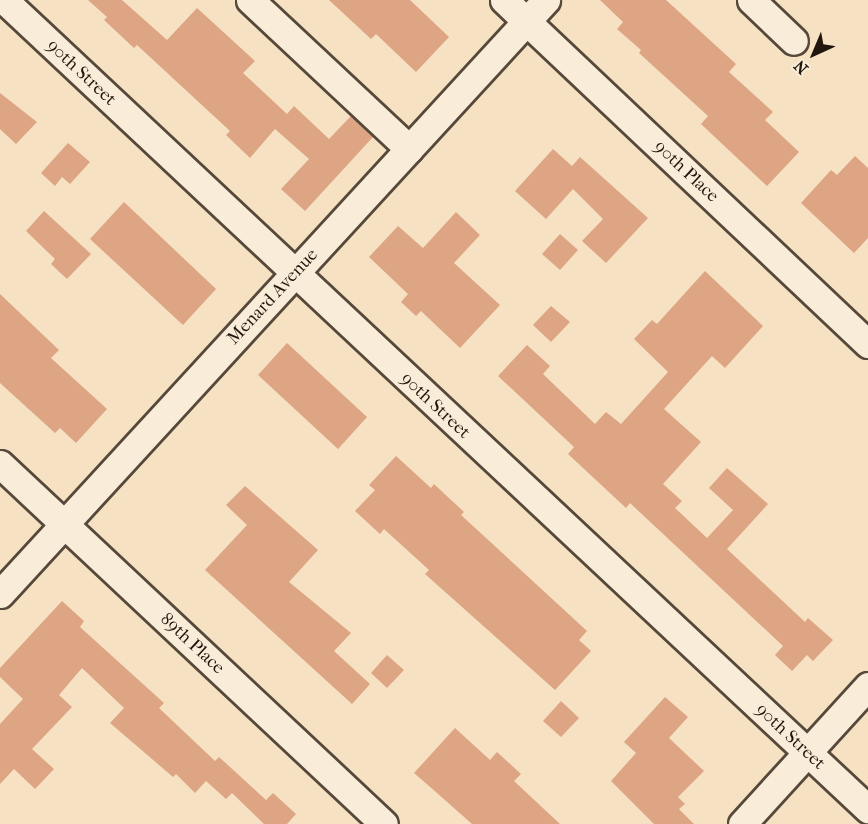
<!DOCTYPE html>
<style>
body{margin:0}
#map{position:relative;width:868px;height:824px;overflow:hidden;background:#f6e1c3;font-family:"IM FELL French Canon",serif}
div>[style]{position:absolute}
.building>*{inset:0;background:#dda583}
.roads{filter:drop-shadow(2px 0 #56493a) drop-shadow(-2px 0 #56493a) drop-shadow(0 2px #56493a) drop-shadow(0 -2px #56493a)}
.minor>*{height:27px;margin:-13.5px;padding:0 13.5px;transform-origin:13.5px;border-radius:13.5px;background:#f9ecd8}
span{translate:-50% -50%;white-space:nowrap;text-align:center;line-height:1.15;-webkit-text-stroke:4.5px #f9ecd8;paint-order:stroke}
.street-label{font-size:18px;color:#20160d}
.north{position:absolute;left:784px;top:24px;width:60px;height:60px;-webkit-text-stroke:4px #f9ecd8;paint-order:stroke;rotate:224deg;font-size:16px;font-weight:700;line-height:24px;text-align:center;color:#20160d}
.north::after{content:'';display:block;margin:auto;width:21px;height:27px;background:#20160d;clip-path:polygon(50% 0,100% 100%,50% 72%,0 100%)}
</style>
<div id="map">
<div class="building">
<i style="clip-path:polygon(88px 0,122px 0,167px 40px,197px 8px,255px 61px,243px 73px,287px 114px,294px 106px,329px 139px,351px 116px,373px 137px,305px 211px,281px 189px,309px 159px,275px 129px,250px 158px,226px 135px,230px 131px,137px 45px,134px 48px,104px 20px,107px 17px)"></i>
<i style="clip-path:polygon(329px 0,410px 0,449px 37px,416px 72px,376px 34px,371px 39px)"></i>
<i style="clip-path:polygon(600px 0,666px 0,736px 64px,729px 72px,773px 112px,765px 120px,799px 152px,767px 186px,701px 124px,708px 116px,639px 53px,641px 50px,617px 29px,623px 22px)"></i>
<i style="clip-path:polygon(0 93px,37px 122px,16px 144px,0 129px)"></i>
<i style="clip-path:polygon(68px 143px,90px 162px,70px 184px,62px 177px,55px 186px,41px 173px)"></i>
<i style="clip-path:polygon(553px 149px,572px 166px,580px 157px,648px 218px,606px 263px,582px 241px,603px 219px,573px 189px,546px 219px,515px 191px)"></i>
<i style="clip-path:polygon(855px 156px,868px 168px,868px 238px,854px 253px,801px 203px,831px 170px,837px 175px)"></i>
<i style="clip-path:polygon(124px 202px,216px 289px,183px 325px,90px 239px)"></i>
<i style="clip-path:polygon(44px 211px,91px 254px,67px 279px,51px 264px,55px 259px,26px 231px)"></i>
<i style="clip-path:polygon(456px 212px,480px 235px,454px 263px,500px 305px,460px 348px,421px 311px,416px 316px,401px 302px,408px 294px,369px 257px,398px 226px,423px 248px)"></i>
<i style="clip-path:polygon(560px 234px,578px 250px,560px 270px,542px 254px)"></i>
<i style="clip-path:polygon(705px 271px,763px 326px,725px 368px,712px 356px,664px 409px,701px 442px,663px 484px,682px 501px,675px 508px,707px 538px,733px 510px,709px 488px,727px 468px,768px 504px,727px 549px,805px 622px,808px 618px,833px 640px,813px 661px,807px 655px,792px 671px,775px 655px,783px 646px,630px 503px,626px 508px,568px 454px,574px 447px,498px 376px,527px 345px,550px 366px,543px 374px,595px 424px,606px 412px,621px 424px,668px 372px,634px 339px,652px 320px,657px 324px)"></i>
<i style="clip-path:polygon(0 294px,59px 350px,51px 358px,107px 409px,76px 443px,60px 428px,55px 433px,0 383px)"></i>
<i style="clip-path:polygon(551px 306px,570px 322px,551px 342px,533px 325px)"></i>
<i style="clip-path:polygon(287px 343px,367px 417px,338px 449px,258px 375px)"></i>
<i style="clip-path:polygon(396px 456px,431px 488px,434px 484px,464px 512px,461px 515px,587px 631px,579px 640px,591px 651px,555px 690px,425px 574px,429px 570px,384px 529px,380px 534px,355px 511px,375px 490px,369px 485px)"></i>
<i style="clip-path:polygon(245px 486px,318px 550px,289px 582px,351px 633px,334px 651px,370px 684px,352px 704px,205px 570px,247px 525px,226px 505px)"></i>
<i style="clip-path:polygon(62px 601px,84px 621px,80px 627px,164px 703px,159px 708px,215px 761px,219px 757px,266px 800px,273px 793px,296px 814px,287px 824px,264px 824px,232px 793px,226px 799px,206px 781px,195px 793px,176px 774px,173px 777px,110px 723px,124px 708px,82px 668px,59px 695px,72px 707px,32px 749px,54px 769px,35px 789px,14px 769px,0 784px,0 724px,23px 699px,0 677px,0 668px)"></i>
<i style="clip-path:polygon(387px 655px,404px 670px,387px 688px,371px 673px)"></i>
<i style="clip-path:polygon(665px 697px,688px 717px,669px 738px,704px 771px,678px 797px,685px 804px,679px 809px,694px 824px,654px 824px,611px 781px,636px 753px,624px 742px)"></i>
<i style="clip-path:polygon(561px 701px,579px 718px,561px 737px,543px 721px)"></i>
<i style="clip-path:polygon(455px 728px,490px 760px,497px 752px,521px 774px,514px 781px,560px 824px,472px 824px,437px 793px,414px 773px)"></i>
</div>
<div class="roads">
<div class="minor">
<i style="left:4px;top:0;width:1184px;rotate:43.12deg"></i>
<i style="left:250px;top:0;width:218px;rotate:43.1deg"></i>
<i style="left:504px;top:0;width:501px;rotate:43.38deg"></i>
<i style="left:751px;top:0;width:59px;rotate:43.6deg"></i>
<i style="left:0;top:464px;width:526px;rotate:43.15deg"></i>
<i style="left:0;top:594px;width:807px;rotate:-47.41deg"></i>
<i style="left:742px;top:824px;width:187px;rotate:-47.6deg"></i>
</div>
</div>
<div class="street-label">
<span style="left:81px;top:73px;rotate:43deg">90th Street</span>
<span style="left:686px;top:172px;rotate:43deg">90th Place</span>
<span style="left:273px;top:297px;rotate:-47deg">Menard Avenue</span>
<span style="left:435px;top:406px;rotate:43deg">90th Street</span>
<span style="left:192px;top:644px;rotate:43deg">89th Place</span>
<span style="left:790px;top:737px;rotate:43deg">90th Street</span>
</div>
<div class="north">N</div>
</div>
